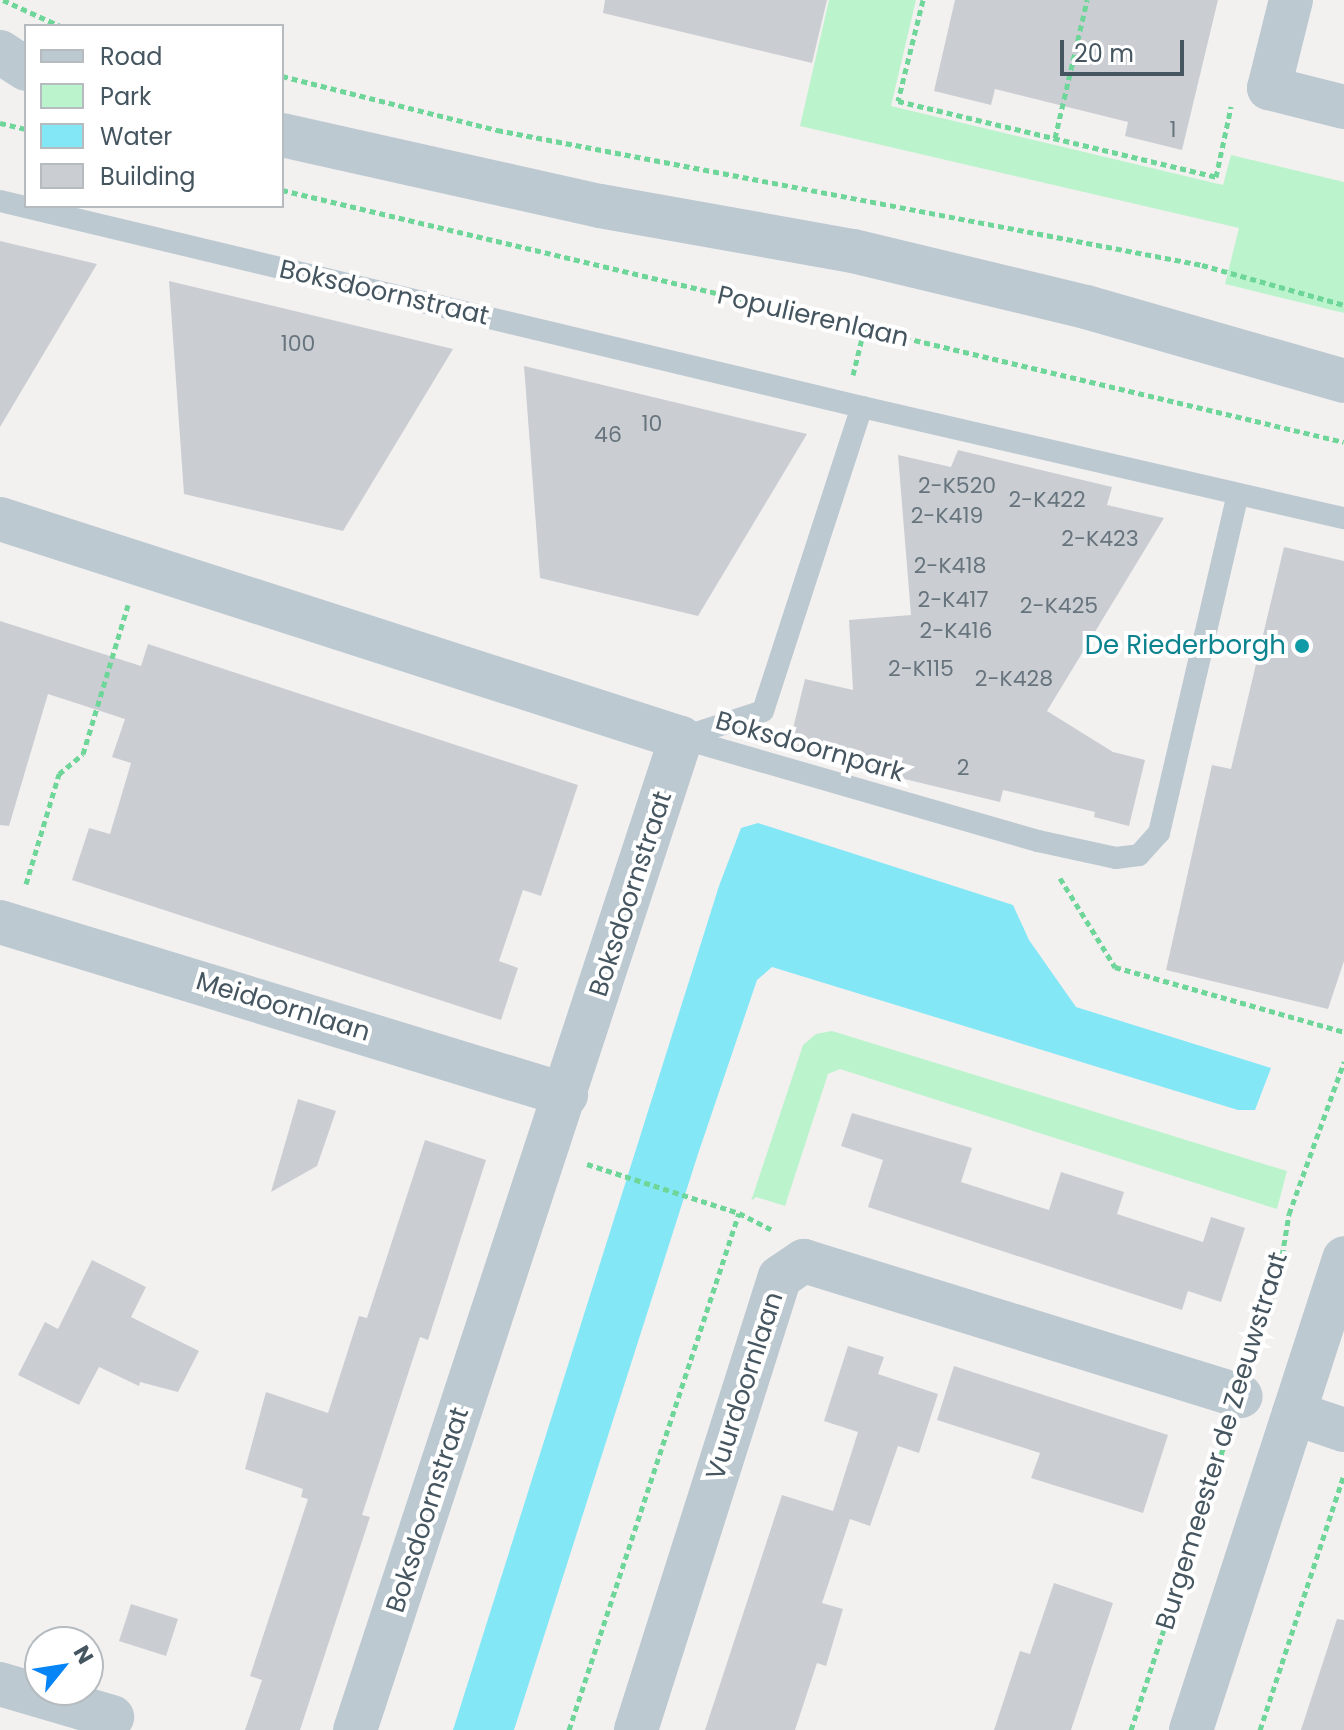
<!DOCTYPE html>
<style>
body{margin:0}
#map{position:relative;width:1344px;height:1730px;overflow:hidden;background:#f3f0f0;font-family:Poppins,sans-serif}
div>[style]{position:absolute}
.green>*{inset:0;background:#bbf4cc}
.water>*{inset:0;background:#84e7f5}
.building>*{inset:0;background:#caced3}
.path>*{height:5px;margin-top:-2.5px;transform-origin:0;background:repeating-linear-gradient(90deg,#6fd69a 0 6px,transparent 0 10px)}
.service>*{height:22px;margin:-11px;padding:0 11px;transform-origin:11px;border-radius:11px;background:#bcc9d1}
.minor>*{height:44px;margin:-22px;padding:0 22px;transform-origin:22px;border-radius:22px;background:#bcc9d1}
.tertiary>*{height:44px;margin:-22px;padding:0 22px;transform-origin:22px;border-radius:22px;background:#bcc9d1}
.dots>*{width:22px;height:22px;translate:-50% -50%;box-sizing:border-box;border:4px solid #fff;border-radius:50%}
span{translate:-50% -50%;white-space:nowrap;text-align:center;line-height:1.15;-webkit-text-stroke:8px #fff;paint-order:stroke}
.number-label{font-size:22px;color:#67747d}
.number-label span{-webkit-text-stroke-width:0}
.street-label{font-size:26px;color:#465660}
.culture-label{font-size:26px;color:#0d838f}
.right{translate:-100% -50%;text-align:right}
.legend{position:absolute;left:24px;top:24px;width:260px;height:184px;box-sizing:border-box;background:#fff;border:2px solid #b5bbbf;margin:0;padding:10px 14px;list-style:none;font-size:24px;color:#465660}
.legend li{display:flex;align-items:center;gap:16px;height:40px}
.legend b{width:40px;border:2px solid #b5bbbf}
.north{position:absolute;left:24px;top:1626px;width:80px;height:80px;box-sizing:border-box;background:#fff;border:2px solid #b5bbbf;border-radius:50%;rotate:60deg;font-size:22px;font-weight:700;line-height:32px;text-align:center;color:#465660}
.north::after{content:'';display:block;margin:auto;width:28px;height:36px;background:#0784f6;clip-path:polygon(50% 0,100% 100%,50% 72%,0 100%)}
.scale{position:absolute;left:1060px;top:40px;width:124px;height:36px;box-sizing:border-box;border:4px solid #465660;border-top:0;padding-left:10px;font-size:24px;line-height:28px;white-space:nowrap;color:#465660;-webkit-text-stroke:6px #fff;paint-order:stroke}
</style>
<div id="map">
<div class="green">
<i style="clip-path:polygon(829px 0,916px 0,891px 106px,1223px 185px,1231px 155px,1344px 182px,1344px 313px,1225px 284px,1239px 228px,800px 126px)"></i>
<i style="clip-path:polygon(832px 1031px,1287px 1171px,1277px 1209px,840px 1069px,828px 1074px,785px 1206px,756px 1197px,751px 1201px,803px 1045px,816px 1034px)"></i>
</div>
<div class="water">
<i style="clip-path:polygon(758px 823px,1013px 905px,1029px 940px,1076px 1007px,1271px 1068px,1255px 1110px,1238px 1110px,772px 967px,757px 980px,698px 1154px,514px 1730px,453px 1730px,719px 886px,741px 828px)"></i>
</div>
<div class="building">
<i style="clip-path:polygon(605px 0,827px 0,812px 63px,603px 13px)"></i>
<i style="clip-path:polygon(955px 0,1218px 0,1182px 150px,1125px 136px,1128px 122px,995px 89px,991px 105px,934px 91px)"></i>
<i style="clip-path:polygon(0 241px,97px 264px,0 427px)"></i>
<i style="clip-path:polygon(169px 281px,453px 349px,343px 531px,184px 494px)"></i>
<i style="clip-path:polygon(524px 366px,807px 434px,698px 616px,540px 578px)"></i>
<i style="clip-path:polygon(958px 450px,1112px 487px,1107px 505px,1164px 518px,1047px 711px,1113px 752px,1145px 760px,1129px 826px,1094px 817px,1095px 812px,1003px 790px,1000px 802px,821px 759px,823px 752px,789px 745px,805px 679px,853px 690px,849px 620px,911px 615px,898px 455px,951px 467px)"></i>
<i style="clip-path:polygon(1284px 547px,1344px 561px,1344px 961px,1328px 1009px,1166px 970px,1212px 765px,1231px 769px)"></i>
<i style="clip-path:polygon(0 621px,141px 666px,148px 644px,578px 785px,541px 896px,523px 890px,499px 961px,518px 968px,501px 1020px,72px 880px,89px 828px,110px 834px,131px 763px,112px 757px,125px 719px,48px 694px,9px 826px,0 825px)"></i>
<i style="clip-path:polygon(298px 1099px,336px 1111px,317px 1166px,271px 1192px)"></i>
<i style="clip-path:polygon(852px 1113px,972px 1148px,961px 1182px,1049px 1210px,1061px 1172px,1124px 1192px,1117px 1214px,1203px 1242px,1211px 1217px,1245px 1228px,1221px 1302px,1188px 1291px,1182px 1310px,868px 1207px,883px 1160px,841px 1146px)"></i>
<i style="clip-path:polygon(425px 1140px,486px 1160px,428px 1340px,420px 1337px,362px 1515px,370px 1517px,300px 1730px,245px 1730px,262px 1680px,250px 1676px,308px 1499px,301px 1497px,303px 1489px,245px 1469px,266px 1392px,328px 1413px,359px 1316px,367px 1318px)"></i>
<i style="clip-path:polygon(92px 1260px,146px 1287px,131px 1317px,199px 1351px,178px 1392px,140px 1382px,139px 1386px,99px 1367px,79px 1405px,18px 1375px,45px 1322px,58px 1329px)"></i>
<i style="clip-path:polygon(848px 1346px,884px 1357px,878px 1374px,938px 1394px,919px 1453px,898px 1446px,870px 1526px,850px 1519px,822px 1603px,843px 1609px,826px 1666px,817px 1663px,795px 1730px,705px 1730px,782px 1495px,833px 1511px,858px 1432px,824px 1421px)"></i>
<i style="clip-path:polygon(954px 1366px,1168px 1435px,1143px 1513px,1031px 1478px,1040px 1453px,937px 1420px)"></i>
<i style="clip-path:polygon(1054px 1583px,1113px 1603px,1071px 1730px,994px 1730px,1020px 1651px,1030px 1654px)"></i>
<i style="clip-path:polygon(131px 1604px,178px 1619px,166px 1656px,119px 1641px)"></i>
<i style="clip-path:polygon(1337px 1619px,1344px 1620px,1344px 1730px,1301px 1730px)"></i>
</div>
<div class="path">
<i style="left:3px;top:0;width:63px;rotate:24.5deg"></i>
<i style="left:923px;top:0;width:104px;rotate:103.9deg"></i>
<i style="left:898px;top:101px;width:327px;rotate:13.4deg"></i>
<i style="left:1216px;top:177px;width:72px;rotate:-77.9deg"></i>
<i style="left:282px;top:76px;width:222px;rotate:14.1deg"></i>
<i style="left:497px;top:130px;width:718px;rotate:10.84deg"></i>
<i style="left:1202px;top:265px;width:148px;rotate:15.7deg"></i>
<i style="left:0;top:123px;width:27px;rotate:13deg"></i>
<i style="left:1055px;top:138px;width:142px;rotate:-76.9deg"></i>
<i style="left:282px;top:190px;width:1091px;rotate:13.35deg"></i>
<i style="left:853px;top:375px;width:46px;rotate:-76.3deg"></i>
<i style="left:1060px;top:878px;width:105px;rotate:58.3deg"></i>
<i style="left:1115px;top:967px;width:238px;rotate:15.8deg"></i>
<i style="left:26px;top:884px;width:115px;rotate:-73.3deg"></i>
<i style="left:59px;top:774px;width:31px;rotate:-40deg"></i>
<i style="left:83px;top:754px;width:156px;rotate:-73.2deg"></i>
<i style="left:587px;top:1164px;width:160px;rotate:17.9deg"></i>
<i style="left:739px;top:1213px;width:38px;rotate:27deg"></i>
<i style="left:1253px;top:1356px;width:85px;rotate:-72.2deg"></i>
<i style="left:1279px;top:1275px;width:62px;rotate:-80.7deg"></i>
<i style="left:1289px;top:1214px;width:162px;rotate:-70.1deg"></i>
<i style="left:569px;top:1730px;width:544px;rotate:-71.8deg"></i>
<i style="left:1131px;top:1730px;width:311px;rotate:-71.9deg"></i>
<i style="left:1260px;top:1730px;width:269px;rotate:-71.8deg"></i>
</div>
<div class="service">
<i style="left:0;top:201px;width:886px;rotate:13.44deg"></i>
<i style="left:681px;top:738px;width:86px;rotate:-18.2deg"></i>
<i style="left:763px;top:711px;width:320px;rotate:-72deg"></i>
<i style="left:862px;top:407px;width:495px;rotate:13deg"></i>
<i style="left:681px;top:738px;width:372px;rotate:16.1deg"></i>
<i style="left:1038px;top:841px;width:80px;rotate:12.3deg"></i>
<i style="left:1116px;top:858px;width:23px;rotate:-7deg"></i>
<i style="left:1139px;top:855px;width:30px;rotate:-48deg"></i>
<i style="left:1159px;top:833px;width:348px;rotate:-76.9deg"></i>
</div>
<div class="minor">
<i style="left:1291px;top:0;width:91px;rotate:104deg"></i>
<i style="left:1269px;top:88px;width:77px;rotate:14.2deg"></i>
<i style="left:0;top:519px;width:715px;rotate:17.83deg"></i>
<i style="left:681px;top:738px;width:1044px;rotate:108.19deg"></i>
<i style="left:0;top:922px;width:592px;rotate:17deg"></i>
<i style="left:1294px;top:1413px;width:53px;rotate:18.8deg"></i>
<i style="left:0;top:1684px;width:117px;rotate:16.4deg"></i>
<i style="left:636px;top:1730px;width:475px;rotate:-72.4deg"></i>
<i style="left:780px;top:1277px;width:29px;rotate:-34deg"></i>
<i style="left:804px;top:1261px;width:457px;rotate:17.2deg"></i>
</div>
<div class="tertiary">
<i style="left:0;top:52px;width:31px;rotate:33deg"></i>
<i style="left:282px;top:135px;width:326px;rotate:12.6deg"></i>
<i style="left:600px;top:206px;width:257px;rotate:10.1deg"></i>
<i style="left:853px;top:251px;width:240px;rotate:13.5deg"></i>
<i style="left:1086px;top:307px;width:268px;rotate:16deg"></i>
<i style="left:1191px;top:1730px;width:496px;rotate:-72deg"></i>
</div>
<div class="dots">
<i style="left:1302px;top:646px;background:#0f9aa8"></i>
</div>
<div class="number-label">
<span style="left:1173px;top:130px">1</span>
<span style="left:298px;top:344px">100</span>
<span style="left:652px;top:424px">10</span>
<span style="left:608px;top:435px">46</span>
<span style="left:957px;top:486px">2-K520</span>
<span style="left:1047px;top:500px">2-K422</span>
<span style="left:947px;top:516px">2-K419</span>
<span style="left:1100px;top:539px">2-K423</span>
<span style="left:950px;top:566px">2-K418</span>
<span style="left:953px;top:600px">2-K417</span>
<span style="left:1059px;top:606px">2-K425</span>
<span style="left:956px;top:631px">2-K416</span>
<span style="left:921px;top:669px">2-K115</span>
<span style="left:1014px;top:679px">2-K428</span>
<span style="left:963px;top:768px">2</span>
</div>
<div class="street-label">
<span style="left:384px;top:293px;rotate:13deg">Boksdoornstraat</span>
<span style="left:813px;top:317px;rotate:13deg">Populierenlaan</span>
<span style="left:810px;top:747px;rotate:16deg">Boksdoornpark</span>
<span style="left:631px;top:894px;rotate:-72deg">Boksdoornstraat</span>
<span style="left:283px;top:1007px;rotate:17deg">Meidoornlaan</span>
<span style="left:745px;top:1386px;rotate:-72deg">Vuurdoornlaan</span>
<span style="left:1222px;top:1441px;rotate:-73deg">Burgemeester de Zeeuwstraat</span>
<span style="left:428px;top:1510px;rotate:-72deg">Boksdoornstraat</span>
</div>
<div class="culture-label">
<span class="right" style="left:1286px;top:646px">De Riederborgh</span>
</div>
<ul class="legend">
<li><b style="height:10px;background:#bcc9d1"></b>Road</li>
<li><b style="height:22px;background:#bbf4cc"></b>Park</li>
<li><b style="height:22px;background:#84e7f5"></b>Water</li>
<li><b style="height:22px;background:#caced3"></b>Building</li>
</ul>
<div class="north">N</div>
<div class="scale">20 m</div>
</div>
